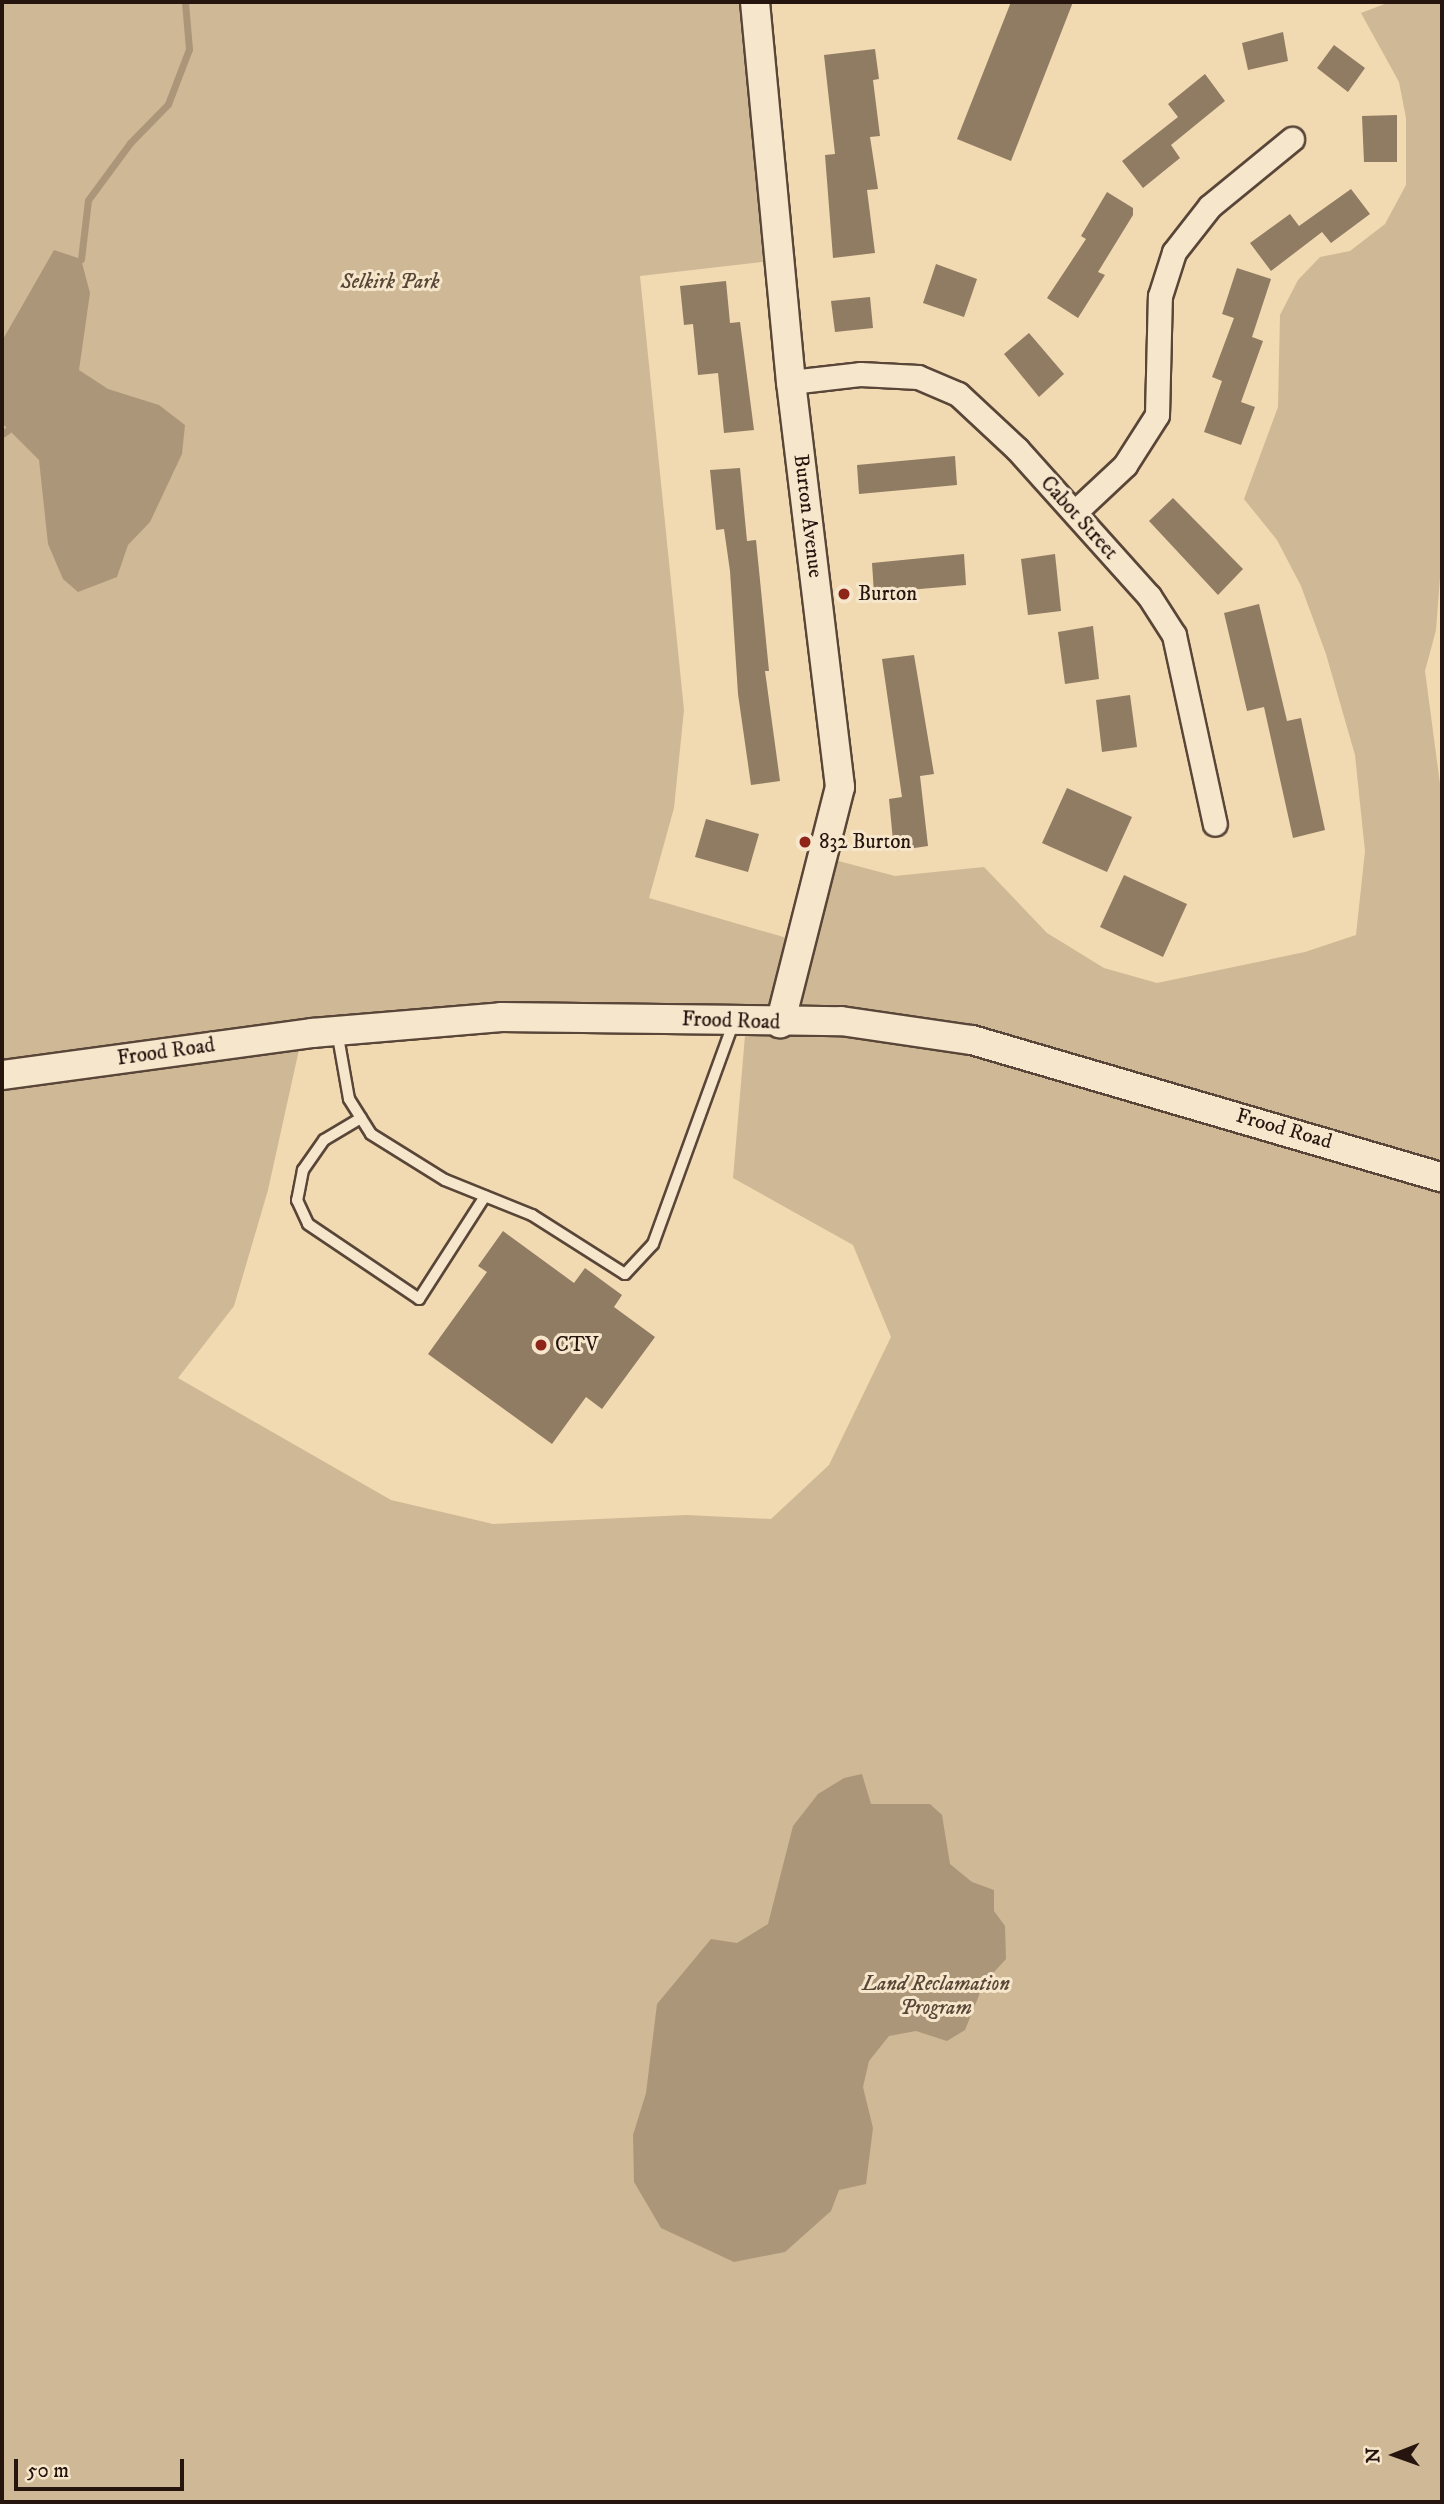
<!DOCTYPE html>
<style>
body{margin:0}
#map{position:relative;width:1444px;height:2504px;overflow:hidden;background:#f1d9b1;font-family:"IM FELL DW Pica",serif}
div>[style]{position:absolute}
.green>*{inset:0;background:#ceb895}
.water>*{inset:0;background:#ac967a}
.stream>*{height:7px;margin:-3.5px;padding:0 3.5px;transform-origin:3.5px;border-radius:3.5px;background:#ac967a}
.building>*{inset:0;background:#907b63}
.roads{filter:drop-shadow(2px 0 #594638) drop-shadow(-2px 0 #594638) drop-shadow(0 2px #594638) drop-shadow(0 -2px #594638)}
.service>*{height:10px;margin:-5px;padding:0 5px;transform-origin:5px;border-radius:5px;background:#f6e6cc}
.minor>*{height:23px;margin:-11.5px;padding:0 11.5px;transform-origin:11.5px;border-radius:11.5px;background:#f6e6cc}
.tertiary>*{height:28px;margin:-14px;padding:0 14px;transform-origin:14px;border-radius:14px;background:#f6e6cc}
.dots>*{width:19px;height:19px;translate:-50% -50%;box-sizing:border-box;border:4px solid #f6e6cc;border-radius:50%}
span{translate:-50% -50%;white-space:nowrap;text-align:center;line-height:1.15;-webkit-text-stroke:6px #f6e6cc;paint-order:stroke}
.park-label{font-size:21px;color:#584637;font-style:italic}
.street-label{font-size:21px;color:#26150f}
.poi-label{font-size:21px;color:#26150f}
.left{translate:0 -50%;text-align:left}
.frame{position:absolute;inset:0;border:4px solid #26150f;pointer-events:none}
.north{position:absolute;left:1360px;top:2420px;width:70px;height:70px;-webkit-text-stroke:5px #f6e6cc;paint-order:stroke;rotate:269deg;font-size:19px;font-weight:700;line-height:28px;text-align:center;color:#26150f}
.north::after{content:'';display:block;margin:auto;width:24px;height:32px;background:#26150f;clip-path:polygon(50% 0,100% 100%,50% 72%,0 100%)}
.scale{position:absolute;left:14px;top:2459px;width:170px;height:32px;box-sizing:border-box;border:4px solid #26150f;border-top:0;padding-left:9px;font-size:21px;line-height:24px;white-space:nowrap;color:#26150f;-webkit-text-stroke:5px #f6e6cc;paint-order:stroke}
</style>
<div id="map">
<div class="green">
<i style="clip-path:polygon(evenodd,2px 2px,756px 2px,780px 260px,640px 276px,684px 710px,674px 808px,649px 898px,804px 943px,827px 858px,895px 876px,984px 867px,1047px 933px,1104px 968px,1157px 983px,1305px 952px,1356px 935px,1365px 851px,1355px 755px,1326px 654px,1301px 586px,1277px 540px,1244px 499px,1278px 407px,1280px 315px,1298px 280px,1320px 257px,1350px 251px,1385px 224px,1406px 185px,1406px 118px,1399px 82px,1361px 13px,1390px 2px,1442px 2px,1442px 551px,1436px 630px,1425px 671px,1442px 799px,1442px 2502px,2px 2502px,2px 2px,746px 1024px,733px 1178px,853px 1245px,891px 1337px,829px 1465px,771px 1519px,686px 1515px,493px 1524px,391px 1500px,178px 1378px,234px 1306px,268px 1190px,302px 1036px,746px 1024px)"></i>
</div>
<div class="water">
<i style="clip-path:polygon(54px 250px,81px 259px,90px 293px,79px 370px,108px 389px,159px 405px,185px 425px,182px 454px,150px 522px,128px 545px,117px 577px,78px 592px,63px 579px,48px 544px,39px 460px,2px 423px,2px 341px)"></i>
<i style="clip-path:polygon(862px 1774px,871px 1804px,930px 1804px,942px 1815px,950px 1864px,972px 1882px,994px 1890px,994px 1911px,1005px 1926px,1006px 1959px,984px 1983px,965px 2030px,947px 2041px,916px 2031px,889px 2036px,869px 2061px,863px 2087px,873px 2128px,866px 2184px,839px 2190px,831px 2211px,785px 2252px,734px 2262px,661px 2228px,634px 2182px,633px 2135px,646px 2093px,657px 2004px,711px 1939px,737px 1943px,768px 1924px,793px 1826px,818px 1794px,844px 1778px)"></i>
</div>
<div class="stream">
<i style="left:81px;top:259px;width:59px;rotate:-83.2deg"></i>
<i style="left:88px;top:200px;width:71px;rotate:-53.6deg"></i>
<i style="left:130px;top:143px;width:54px;rotate:-45.7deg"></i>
<i style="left:168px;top:104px;width:59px;rotate:-69.1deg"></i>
<i style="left:189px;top:49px;width:47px;rotate:-94.9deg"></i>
<i style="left:2px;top:434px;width:7px;rotate:-34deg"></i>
</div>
<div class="building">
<i style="clip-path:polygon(1011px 2px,1073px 2px,1011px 161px,957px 139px)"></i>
<i style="clip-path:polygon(1283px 32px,1288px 61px,1248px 70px,1242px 43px)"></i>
<i style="clip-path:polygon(1334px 45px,1365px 68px,1348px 92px,1317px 68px)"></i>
<i style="clip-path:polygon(875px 49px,879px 79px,873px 80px,880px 136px,870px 137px,878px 189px,867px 190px,875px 253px,833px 258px,825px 155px,835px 154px,824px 55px)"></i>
<i style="clip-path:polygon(1205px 74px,1225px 101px,1171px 145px,1180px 158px,1143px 188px,1122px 161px,1178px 117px,1168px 104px)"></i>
<i style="clip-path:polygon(1397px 115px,1397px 162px,1364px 162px,1362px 116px)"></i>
<i style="clip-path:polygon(1351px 189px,1370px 214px,1331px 243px,1322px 232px,1271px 271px,1250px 243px,1290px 214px,1299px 226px)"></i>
<i style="clip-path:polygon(1107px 192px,1133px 208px,1133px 215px,1098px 272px,1105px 275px,1078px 318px,1047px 298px,1086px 239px,1081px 236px)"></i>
<i style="clip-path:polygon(936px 264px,977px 279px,964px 317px,923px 303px)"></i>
<i style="clip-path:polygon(1237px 268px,1271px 279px,1252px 337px,1263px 341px,1241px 402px,1255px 407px,1241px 445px,1204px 432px,1222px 381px,1212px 377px,1234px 318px,1222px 314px)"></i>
<i style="clip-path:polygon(726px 281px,730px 323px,740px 322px,754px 430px,724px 433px,718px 373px,698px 375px,693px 324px,684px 325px,680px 286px)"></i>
<i style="clip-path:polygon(870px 297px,873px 328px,835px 332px,831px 301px)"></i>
<i style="clip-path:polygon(1029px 333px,1064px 374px,1039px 397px,1004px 354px)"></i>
<i style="clip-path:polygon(955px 456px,957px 485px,859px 494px,857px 465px)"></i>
<i style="clip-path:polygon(740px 468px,747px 541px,756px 540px,769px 671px,765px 671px,780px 781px,751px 785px,738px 694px,730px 571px,724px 529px,716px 530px,710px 470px)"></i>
<i style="clip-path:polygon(1173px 498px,1243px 569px,1218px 595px,1149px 521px)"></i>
<i style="clip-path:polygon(964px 554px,966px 585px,874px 593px,872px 563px)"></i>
<i style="clip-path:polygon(1055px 554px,1061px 611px,1028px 615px,1021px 559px)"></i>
<i style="clip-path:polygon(1259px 604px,1287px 721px,1301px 718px,1325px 830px,1293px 838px,1264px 707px,1247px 711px,1224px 613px)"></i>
<i style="clip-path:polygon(1093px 626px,1099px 679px,1065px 684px,1058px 632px)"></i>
<i style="clip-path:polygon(914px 655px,934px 774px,920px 776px,928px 846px,894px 851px,889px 799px,902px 797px,882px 659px)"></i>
<i style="clip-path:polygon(1130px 695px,1137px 747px,1102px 752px,1096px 700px)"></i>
<i style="clip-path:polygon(1067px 788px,1132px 817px,1107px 872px,1042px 843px)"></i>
<i style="clip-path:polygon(706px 819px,759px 834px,748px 872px,695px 857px)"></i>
<i style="clip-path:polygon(1124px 875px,1187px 904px,1163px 957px,1100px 927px)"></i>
<i style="clip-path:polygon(503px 1231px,574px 1283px,585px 1268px,622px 1295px,614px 1307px,655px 1337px,602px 1409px,586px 1397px,552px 1444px,428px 1354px,487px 1272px,478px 1266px)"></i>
</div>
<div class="roads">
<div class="service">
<i style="left:337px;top:1031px;width:69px;rotate:80deg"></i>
<i style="left:349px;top:1099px;width:41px;rotate:57.8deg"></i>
<i style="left:371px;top:1134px;width:87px;rotate:31.9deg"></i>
<i style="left:445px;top:1180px;width:94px;rotate:21.9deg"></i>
<i style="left:532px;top:1215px;width:110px;rotate:32.4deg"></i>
<i style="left:625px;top:1274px;width:41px;rotate:-47deg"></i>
<i style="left:653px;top:1244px;width:237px;rotate:-70deg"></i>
<i style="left:361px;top:1118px;width:43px;rotate:149.3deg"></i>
<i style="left:324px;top:1140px;width:37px;rotate:125deg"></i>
<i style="left:303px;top:1170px;width:31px;rotate:101deg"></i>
<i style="left:297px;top:1200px;width:26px;rotate:65deg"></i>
<i style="left:308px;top:1224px;width:134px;rotate:34deg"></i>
<i style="left:419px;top:1299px;width:122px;rotate:-57.3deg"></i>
</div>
<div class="minor">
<i style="left:791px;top:382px;width:69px;rotate:-6.6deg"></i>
<i style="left:860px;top:374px;width:58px;rotate:3deg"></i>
<i style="left:918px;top:377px;width:43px;rotate:23deg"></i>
<i style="left:958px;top:394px;width:81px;rotate:43deg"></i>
<i style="left:1017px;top:449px;width:198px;rotate:48.1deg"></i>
<i style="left:1149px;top:596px;width:46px;rotate:57.3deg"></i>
<i style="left:1174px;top:635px;width:193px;rotate:77.8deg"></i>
<i style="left:1075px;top:512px;width:69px;rotate:-43.2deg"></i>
<i style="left:1125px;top:465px;width:59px;rotate:-57.4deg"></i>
<i style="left:1157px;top:415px;width:119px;rotate:-88.6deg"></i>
<i style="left:1160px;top:296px;width:46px;rotate:-72.3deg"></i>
<i style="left:1174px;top:252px;width:58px;rotate:-52deg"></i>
<i style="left:1210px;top:206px;width:106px;rotate:-39.3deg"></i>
</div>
<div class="tertiary">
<i style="left:755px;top:2px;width:382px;rotate:84.6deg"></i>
<i style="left:791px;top:382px;width:408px;rotate:83.1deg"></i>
<i style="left:840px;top:787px;width:244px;rotate:104.2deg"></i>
<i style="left:2px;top:1075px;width:313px;rotate:-7.7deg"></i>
<i style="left:312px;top:1033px;width:190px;rotate:-4.8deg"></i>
<i style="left:501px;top:1017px;width:340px;rotate:0.7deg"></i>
<i style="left:841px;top:1021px;width:132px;rotate:8.3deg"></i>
<i style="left:972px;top:1040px;width:490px;rotate:16.3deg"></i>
</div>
</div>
<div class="dots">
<i style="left:844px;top:594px;background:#8f2418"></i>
<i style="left:805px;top:842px;background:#8f2418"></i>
<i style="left:541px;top:1345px;background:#8f2418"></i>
</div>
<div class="park-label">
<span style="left:390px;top:282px">Selkirk Park</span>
<span style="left:936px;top:1996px">Land Reclamation<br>Program</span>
</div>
<div class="street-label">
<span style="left:808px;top:516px;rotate:83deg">Burton Avenue</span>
<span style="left:1079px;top:518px;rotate:48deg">Cabot Street</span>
<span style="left:731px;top:1021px;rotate:2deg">Frood Road</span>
<span style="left:166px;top:1052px;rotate:-8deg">Frood Road</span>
<span style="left:1284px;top:1129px;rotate:16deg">Frood Road</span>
</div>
<div class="poi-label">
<span class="left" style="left:858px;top:594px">Burton</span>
<span class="left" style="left:819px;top:842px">832 Burton</span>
<span class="left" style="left:555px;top:1345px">CTV</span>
</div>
<div class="frame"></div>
<div class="north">N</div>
<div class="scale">50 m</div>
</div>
